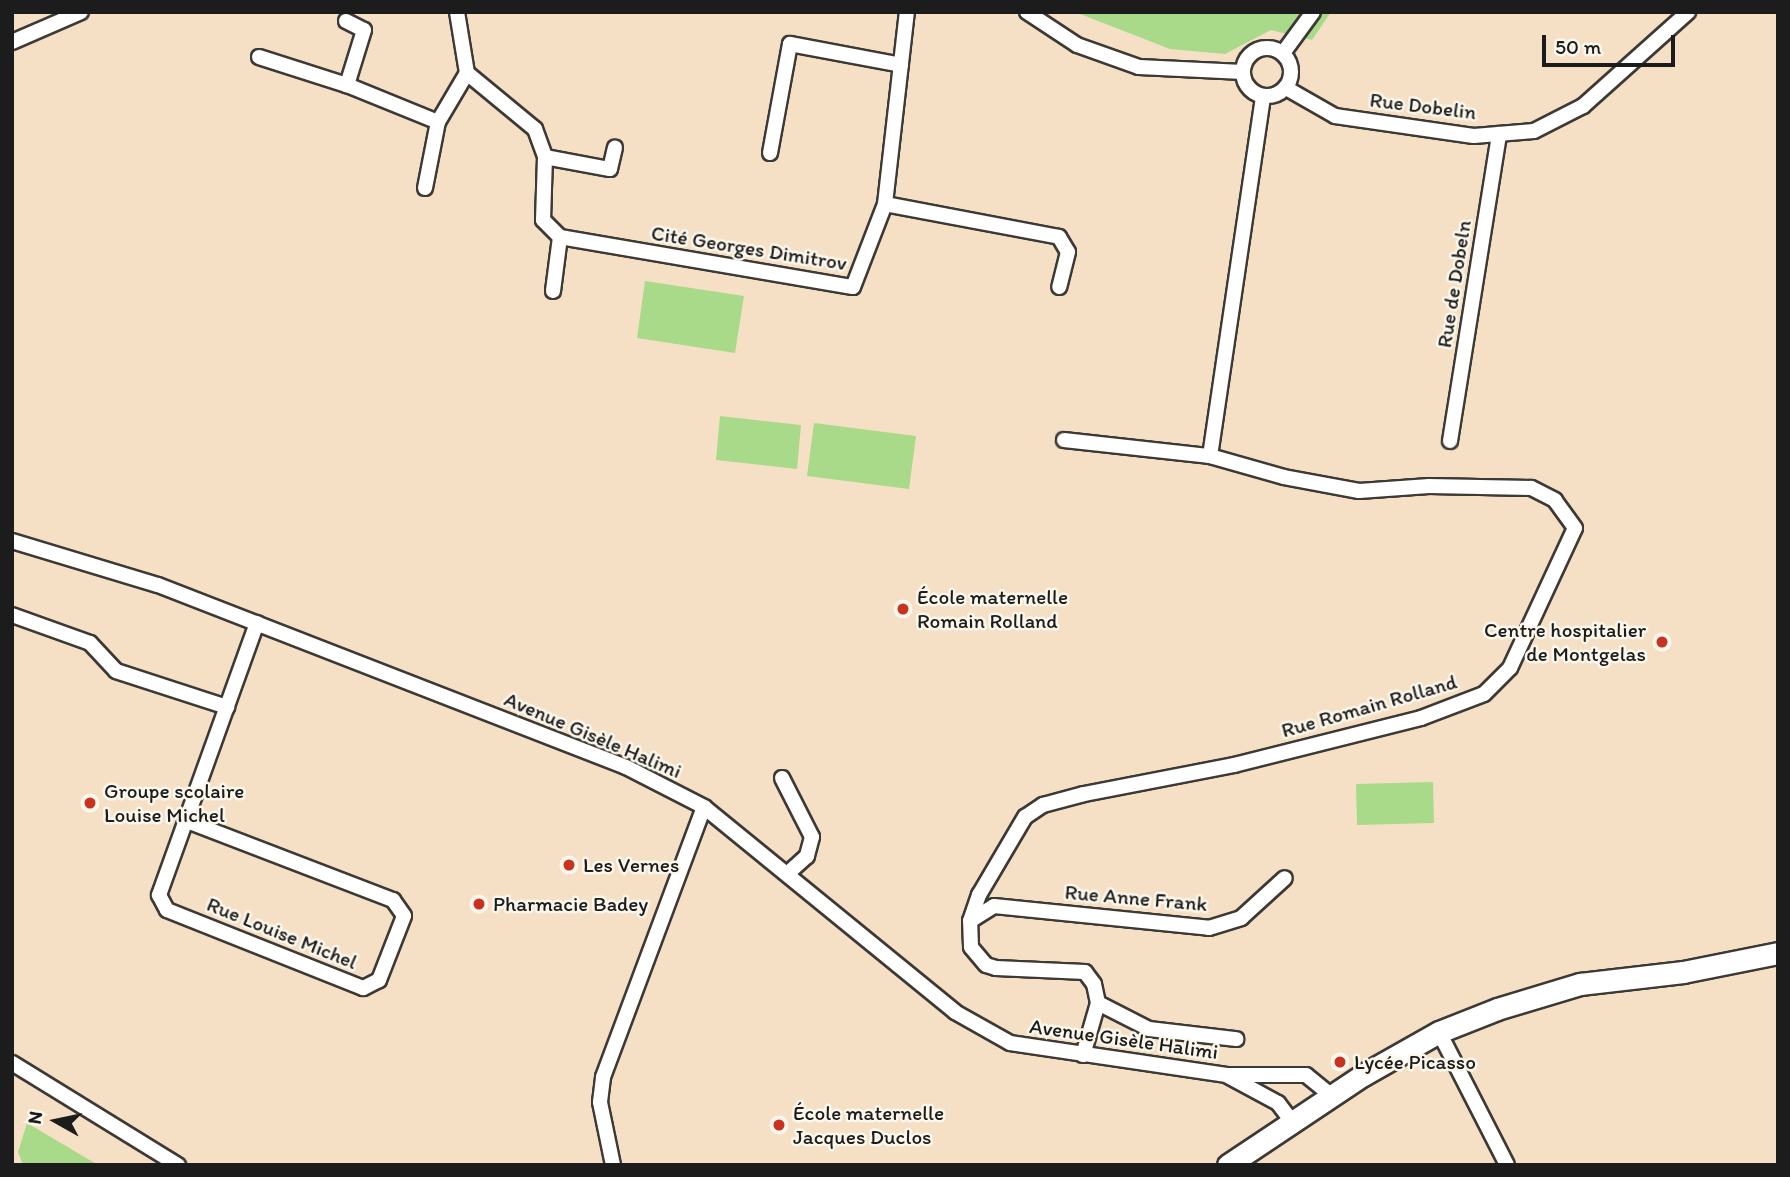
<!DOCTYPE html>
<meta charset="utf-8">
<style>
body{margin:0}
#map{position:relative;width:1790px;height:1177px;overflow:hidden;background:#f5e0c5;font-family:Itim,sans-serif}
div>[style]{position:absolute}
.green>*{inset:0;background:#a8da89}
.roads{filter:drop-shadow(2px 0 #3d3935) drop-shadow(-2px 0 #3d3935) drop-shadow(0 2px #3d3935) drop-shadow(0 -2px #3d3935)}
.street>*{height:14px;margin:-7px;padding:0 7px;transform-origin:7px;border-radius:7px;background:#fff}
.street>.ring{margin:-7px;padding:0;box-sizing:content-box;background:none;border:14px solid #fff;border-radius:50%}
.secondary>*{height:21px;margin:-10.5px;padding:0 10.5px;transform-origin:10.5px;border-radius:10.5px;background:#fff}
.dots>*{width:19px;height:19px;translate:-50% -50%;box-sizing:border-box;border:4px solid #fbf7ec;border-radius:50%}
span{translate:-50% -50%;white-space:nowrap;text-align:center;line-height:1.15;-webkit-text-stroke:5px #fbf7ec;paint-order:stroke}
.street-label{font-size:21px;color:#1c1c1c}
.poi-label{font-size:21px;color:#1c1c1c}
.left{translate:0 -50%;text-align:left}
.right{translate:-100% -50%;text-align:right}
.frame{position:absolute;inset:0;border:14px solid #1c1c1c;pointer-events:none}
.north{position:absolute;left:21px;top:1086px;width:70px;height:70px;-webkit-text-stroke:5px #fbf7ec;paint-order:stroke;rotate:279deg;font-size:19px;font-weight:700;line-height:28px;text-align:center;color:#1c1c1c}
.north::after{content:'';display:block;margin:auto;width:24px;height:32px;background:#1c1c1c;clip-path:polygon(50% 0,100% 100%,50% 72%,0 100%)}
.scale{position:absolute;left:1542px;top:35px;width:133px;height:32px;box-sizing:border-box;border:4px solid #1c1c1c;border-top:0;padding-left:9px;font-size:21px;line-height:24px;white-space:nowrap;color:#1c1c1c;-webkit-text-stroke:5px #fbf7ec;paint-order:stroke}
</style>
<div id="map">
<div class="green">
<i style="clip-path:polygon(1075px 12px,1331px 12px,1312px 40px,1271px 30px,1225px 54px,1170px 49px)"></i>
<i style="clip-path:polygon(645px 281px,744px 296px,735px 353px,637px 338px)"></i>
<i style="clip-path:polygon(720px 416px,801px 425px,797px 469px,716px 460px)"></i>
<i style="clip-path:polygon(814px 423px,916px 436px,909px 489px,807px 476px)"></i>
<i style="clip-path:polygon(1433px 782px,1434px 823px,1357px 825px,1356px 784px)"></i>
<i style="clip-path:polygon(27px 1123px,98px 1165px,23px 1165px,18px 1152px)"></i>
</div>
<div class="roads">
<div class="street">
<i style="left:457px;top:12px;width:62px;rotate:80.7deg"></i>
<i style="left:467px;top:73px;width:88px;rotate:39.5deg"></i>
<i style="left:535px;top:129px;width:30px;rotate:70deg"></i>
<i style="left:545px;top:157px;width:63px;rotate:91.8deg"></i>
<i style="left:543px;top:220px;width:24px;rotate:45deg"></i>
<i style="left:560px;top:237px;width:297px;rotate:9.7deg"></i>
<i style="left:853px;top:287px;width:89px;rotate:-68.9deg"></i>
<i style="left:885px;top:204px;width:177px;rotate:10.7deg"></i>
<i style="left:1059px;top:237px;width:17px;rotate:59deg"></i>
<i style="left:1068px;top:252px;width:36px;rotate:104deg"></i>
<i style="left:1027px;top:12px;width:60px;rotate:33.4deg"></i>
<i style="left:1077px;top:45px;width:66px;rotate:19.5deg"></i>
<i style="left:1139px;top:67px;width:104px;rotate:2.8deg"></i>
<i style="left:346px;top:21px;width:20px;rotate:27deg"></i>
<i style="left:364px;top:30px;width:58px;rotate:107.2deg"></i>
<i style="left:12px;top:42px;width:75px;rotate:-23.5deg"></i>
<i class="ring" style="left:1243px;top:48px;width:34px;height:34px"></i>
<i style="left:1283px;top:53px;width:51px;rotate:-53.8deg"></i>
<i style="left:259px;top:57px;width:92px;rotate:17.7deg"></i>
<i style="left:347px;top:85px;width:98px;rotate:22.1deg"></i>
<i style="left:1286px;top:88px;width:56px;rotate:29.7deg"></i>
<i style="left:1335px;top:116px;width:140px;rotate:8.2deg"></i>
<i style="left:1474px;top:136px;width:60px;rotate:-4.8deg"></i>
<i style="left:1534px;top:131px;width:55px;rotate:-27deg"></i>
<i style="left:1583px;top:106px;width:141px;rotate:-41.8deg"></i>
<i style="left:770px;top:153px;width:111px;rotate:-79.6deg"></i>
<i style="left:790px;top:44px;width:113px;rotate:10.7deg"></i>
<i style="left:545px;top:157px;width:66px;rotate:10.5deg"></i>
<i style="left:610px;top:169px;width:22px;rotate:-77deg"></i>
<i style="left:425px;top:188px;width:67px;rotate:-78.9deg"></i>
<i style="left:438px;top:122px;width:57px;rotate:-59.4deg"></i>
<i style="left:885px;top:204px;width:193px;rotate:-83.5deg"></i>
<i style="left:553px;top:291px;width:54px;rotate:-82.6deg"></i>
<i style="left:1064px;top:440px;width:147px;rotate:6.3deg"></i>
<i style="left:1450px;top:441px;width:311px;rotate:-80.9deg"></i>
<i style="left:12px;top:541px;width:152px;rotate:16.8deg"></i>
<i style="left:158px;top:585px;width:502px;rotate:21.25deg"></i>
<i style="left:626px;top:767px;width:88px;rotate:27.1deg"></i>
<i style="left:704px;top:807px;width:324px;rotate:39.2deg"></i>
<i style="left:955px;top:1012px;width:63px;rotate:29.4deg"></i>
<i style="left:1010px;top:1043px;width:219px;rotate:8.4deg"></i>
<i style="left:1227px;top:1075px;width:79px"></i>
<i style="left:1306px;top:1075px;width:32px;rotate:39deg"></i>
<i style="left:12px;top:615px;width:83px;rotate:19.7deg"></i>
<i style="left:90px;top:643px;width:38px;rotate:47deg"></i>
<i style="left:116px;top:671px;width:117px;rotate:18deg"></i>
<i style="left:782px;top:778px;width:66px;rotate:63deg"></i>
<i style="left:812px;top:837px;width:20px;rotate:105deg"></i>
<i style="left:807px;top:856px;width:25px;rotate:138deg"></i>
<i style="left:187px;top:821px;width:221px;rotate:21deg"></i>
<i style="left:393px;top:900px;width:19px;rotate:55deg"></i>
<i style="left:404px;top:916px;width:69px;rotate:111.3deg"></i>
<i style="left:379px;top:980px;width:18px;rotate:153deg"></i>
<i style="left:363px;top:988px;width:211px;rotate:-158.3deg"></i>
<i style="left:167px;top:910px;width:17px;rotate:-118deg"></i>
<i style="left:159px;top:895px;width:289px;rotate:-70.2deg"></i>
<i style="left:970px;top:921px;width:28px;rotate:-32deg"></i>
<i style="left:994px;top:906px;width:216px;rotate:5.8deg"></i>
<i style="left:1209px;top:928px;width:34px;rotate:-17deg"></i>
<i style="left:1241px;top:918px;width:59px;rotate:-42.3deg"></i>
<i style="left:1098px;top:1003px;width:57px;rotate:27deg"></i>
<i style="left:1149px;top:1029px;width:88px;rotate:6.6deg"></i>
<i style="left:1439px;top:1032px;width:149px;rotate:62.9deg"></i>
<i style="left:1083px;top:1055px;width:54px;rotate:-73.9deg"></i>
<i style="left:1098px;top:1003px;width:19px;rotate:-102deg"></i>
<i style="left:1094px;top:984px;width:15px;rotate:-127deg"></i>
<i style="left:1085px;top:972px;width:89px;rotate:-177.4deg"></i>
<i style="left:996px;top:968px;width:10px;rotate:-163deg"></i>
<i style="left:986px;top:965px;width:23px;rotate:-130deg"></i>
<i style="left:971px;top:947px;width:26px;rotate:-92deg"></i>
<i style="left:970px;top:921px;width:28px;rotate:-71deg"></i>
<i style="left:979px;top:895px;width:91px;rotate:-59.5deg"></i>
<i style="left:1025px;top:817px;width:22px;rotate:-34deg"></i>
<i style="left:1043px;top:805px;width:42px;rotate:-15deg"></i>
<i style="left:1084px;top:794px;width:153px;rotate:-10.9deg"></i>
<i style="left:1234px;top:765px;width:193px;rotate:-14.1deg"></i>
<i style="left:1421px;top:718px;width:67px;rotate:-20.9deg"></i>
<i style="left:1484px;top:694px;width:37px;rotate:-45deg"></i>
<i style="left:1510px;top:668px;width:154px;rotate:-65.1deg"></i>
<i style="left:1575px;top:528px;width:34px;rotate:-126deg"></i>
<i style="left:1555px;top:500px;width:27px;rotate:-153deg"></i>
<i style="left:1531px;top:488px;width:102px;rotate:-178.9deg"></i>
<i style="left:1429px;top:486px;width:70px;rotate:175.9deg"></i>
<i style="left:1359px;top:491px;width:76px;rotate:-169.4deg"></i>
<i style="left:1284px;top:477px;width:77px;rotate:-164.2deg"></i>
<i style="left:1210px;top:456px;width:364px;rotate:-81.6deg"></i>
<i style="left:12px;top:1063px;width:195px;rotate:31.6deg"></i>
<i style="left:1228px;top:1076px;width:57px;rotate:28.4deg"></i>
<i style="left:1278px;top:1103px;width:21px;rotate:53deg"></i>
<i style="left:613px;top:1165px;width:64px;rotate:-101.7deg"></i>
<i style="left:600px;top:1102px;width:25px;rotate:-83deg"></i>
<i style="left:603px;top:1077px;width:288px;rotate:-69.5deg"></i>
</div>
<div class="secondary">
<i style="left:1228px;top:1165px;width:162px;rotate:-33.7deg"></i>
<i style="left:1363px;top:1075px;width:87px;rotate:-29.5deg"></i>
<i style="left:1439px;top:1032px;width:62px;rotate:-21.6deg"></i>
<i style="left:1497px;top:1009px;width:87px;rotate:-16.8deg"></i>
<i style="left:1580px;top:984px;width:104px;rotate:-6.6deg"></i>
<i style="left:1683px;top:972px;width:97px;rotate:-11.3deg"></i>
</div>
</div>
<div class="dots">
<i style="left:903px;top:609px;background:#c8321e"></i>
<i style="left:1662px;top:642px;background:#c8321e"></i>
<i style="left:90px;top:803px;background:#c8321e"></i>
<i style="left:569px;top:865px;background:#c8321e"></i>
<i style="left:479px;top:904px;background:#c8321e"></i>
<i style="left:1340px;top:1062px;background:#c8321e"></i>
<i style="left:779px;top:1125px;background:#c8321e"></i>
</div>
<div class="street-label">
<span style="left:1423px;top:106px;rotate:7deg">Rue Dobelin</span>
<span style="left:749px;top:248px;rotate:9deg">Cité Georges Dimitrov</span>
<span style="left:1454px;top:284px;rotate:-81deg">Rue de Dobeln</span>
<span style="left:1369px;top:706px;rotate:-16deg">Rue Romain Rolland</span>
<span style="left:593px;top:735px;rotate:23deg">Avenue Gisèle Halimi</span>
<span style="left:1136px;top:898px;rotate:5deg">Rue Anne Frank</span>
<span style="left:282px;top:933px;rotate:22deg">Rue Louise Michel</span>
<span style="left:1124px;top:1039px;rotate:8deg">Avenue Gisèle Halimi</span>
</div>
<div class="poi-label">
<span class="left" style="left:917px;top:609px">École maternelle<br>Romain Rolland</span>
<span class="right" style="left:1646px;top:642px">Centre hospitalier<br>de Montgelas</span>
<span class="left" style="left:104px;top:803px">Groupe scolaire<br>Louise Michel</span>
<span class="left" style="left:583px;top:865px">Les Vernes</span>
<span class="left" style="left:493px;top:904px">Pharmacie Badey</span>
<span class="left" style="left:1354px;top:1062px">Lycée Picasso</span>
<span class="left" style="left:793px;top:1125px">École maternelle<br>Jacques Duclos</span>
</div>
<div class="frame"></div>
<div class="north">N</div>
<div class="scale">50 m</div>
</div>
